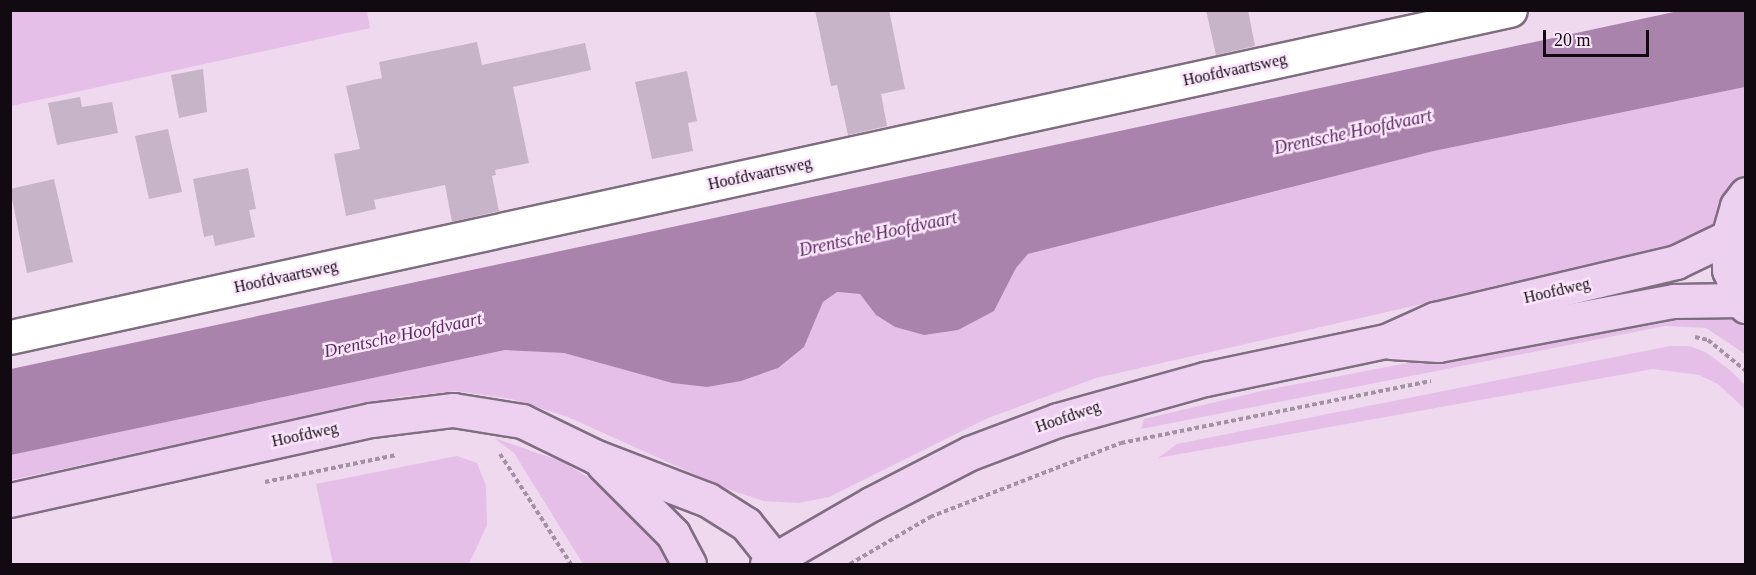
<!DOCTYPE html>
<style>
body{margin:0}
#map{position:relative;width:1756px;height:575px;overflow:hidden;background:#eed9ef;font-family:Georgia,serif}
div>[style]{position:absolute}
.green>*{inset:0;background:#e6bfe9}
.water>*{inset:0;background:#aa83ad}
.building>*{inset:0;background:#c8b4c9}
.path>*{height:4px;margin-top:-2px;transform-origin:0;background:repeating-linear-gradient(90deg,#a392a3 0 4.5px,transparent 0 7.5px)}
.roads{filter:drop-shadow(2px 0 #7f6d80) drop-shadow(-2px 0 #7f6d80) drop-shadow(0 2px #7f6d80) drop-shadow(0 -2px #7f6d80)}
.street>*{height:33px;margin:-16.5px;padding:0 16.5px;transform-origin:16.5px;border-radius:16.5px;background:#fff}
.primary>*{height:33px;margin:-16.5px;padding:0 16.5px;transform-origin:16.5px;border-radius:16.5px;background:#eed0f1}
span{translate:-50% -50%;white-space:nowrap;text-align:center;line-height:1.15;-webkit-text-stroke:5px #fbe6fc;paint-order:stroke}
.street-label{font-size:16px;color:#110a11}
.water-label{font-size:18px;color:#5b2a60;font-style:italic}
.frame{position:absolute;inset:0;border:12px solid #110a11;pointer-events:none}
.scale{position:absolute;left:1543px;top:30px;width:106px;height:27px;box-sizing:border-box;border:3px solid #110a11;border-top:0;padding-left:8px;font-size:18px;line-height:21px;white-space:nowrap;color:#110a11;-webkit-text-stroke:4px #fbe6fc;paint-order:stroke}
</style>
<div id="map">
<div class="green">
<i style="clip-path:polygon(367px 11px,370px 28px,11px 106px,11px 11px)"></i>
<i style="clip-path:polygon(1745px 87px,1745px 174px,1721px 216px,1702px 234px,1656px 251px,1096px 378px,988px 418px,829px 497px,799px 503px,763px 501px,725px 488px,568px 417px,511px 399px,456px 391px,399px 397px,11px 480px,10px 455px,505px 350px,564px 353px,672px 383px,707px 387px,804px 347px,823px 302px,836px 292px,860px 294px,876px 315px,895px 327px,924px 335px,994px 311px,1016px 268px,1028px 254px,1434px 151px)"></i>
<i style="clip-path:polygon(1675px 312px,1714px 313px,1734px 320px,1745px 327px,1745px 354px,1706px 328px,1665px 326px,1141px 429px,1144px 419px,1266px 390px)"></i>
<i style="clip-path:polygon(1670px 346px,1690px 346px,1707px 353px,1730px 370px,1745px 385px,1745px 409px,1718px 384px,1699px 375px,1653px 369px,1158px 458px,1177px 444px)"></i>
<i style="clip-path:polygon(494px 438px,563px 462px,604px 487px,671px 555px,671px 564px,583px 564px,514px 453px)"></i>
<i style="clip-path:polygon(457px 456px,477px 463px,486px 486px,487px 525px,469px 564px,333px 564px,316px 484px)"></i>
</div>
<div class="water">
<i style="clip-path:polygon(1683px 10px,1745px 11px,1745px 87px,1434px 151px,1028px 254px,1016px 268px,994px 311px,958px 330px,924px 335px,895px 327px,876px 315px,860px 294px,837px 292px,823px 302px,804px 347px,778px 368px,741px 381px,707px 387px,672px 383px,564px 353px,505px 350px,11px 455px,11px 369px)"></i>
</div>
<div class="building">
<i style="clip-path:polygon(815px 10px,889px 10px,905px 89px,881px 94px,887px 126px,848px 135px,837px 85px,831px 86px)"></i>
<i style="clip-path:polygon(1206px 10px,1248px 10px,1255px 46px,1216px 55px)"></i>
<i style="clip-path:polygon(477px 42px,482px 65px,585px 43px,591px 70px,513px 87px,529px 163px,495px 170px,496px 175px,492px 176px,499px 211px,452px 222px,445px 185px,374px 200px,376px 209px,346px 216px,334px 154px,360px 149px,346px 86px,382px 78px,379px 62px)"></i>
<i style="clip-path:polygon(203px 69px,207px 112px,179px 118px,171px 75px)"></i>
<i style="clip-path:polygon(687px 71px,697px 121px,688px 123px,693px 151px,652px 159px,635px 82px)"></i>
<i style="clip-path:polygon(80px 97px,82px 107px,112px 102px,118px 133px,57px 145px,48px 103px)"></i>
<i style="clip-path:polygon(168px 129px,182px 192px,149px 199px,135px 136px)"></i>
<i style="clip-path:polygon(248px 168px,256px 209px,249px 210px,255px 237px,215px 246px,213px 235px,204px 237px,193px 179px)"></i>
<i style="clip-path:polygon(54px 179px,73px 262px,27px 273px,10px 189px)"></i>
</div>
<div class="path">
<i style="left:1695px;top:337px;width:13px;rotate:13deg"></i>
<i style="left:1708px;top:340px;width:49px;rotate:39.2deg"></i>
<i style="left:500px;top:454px;width:131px;rotate:57.2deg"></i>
<i style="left:265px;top:482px;width:134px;rotate:-11.6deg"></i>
<i style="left:850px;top:564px;width:93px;rotate:-30.4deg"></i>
<i style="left:930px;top:517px;width:205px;rotate:-21.2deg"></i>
<i style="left:1121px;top:443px;width:316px;rotate:-11.3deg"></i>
</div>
<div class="roads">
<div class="street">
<i style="left:10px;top:337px;width:1535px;rotate:-12.3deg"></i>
</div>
<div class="primary">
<i style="left:1746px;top:194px;width:15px;rotate:127deg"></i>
<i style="left:1737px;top:206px;width:32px;rotate:106deg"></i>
<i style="left:1728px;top:237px;width:33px;rotate:88deg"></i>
<i style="left:1729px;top:270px;width:40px;rotate:65deg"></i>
<i style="left:1391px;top:342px;width:47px;rotate:3.7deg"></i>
<i style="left:1438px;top:345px;width:240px;rotate:-10.6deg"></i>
<i style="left:1674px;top:301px;width:66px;rotate:-0.9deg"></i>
<i style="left:603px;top:464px;width:99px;rotate:45deg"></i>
<i style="left:673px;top:534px;width:34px;rotate:62deg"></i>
<i style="left:10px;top:500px;width:370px;rotate:-12.5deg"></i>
<i style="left:371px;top:420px;width:83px;rotate:-7deg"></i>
<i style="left:453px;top:410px;width:70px;rotate:9.1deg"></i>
<i style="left:522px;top:421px;width:82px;rotate:25.9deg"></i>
<i style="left:596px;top:457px;width:120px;rotate:21deg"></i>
<i style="left:708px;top:500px;width:45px;rotate:32.3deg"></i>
<i style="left:746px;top:524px;width:46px;rotate:51.1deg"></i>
<i style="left:767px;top:564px;width:120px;rotate:-30deg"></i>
<i style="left:871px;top:504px;width:111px;rotate:-27.3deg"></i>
<i style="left:970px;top:453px;width:94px;rotate:-20.6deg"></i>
<i style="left:1058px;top:420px;width:153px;rotate:-15.6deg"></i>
<i style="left:1205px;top:379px;width:185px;rotate:-11.9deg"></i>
<i style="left:1386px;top:341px;width:54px;rotate:-24.2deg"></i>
<i style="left:1435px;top:319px;width:248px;rotate:-13.3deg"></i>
<i style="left:1676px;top:262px;width:58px;rotate:-25.7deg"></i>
</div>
</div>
<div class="street-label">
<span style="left:1235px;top:70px;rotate:-12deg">Hoofdvaartsweg</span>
<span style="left:760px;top:174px;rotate:-12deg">Hoofdvaartsweg</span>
<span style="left:286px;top:277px;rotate:-12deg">Hoofdvaartsweg</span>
<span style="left:1557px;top:291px;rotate:-13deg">Hoofdweg</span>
<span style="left:1068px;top:417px;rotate:-19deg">Hoofdweg</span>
<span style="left:305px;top:435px;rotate:-12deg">Hoofdweg</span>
</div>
<div class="water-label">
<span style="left:1353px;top:132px;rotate:-12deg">Drentsche Hoofdvaart</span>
<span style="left:878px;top:234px;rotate:-12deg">Drentsche Hoofdvaart</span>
<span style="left:403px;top:335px;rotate:-12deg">Drentsche Hoofdvaart</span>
</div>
<div class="frame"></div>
<div class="scale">20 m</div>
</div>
